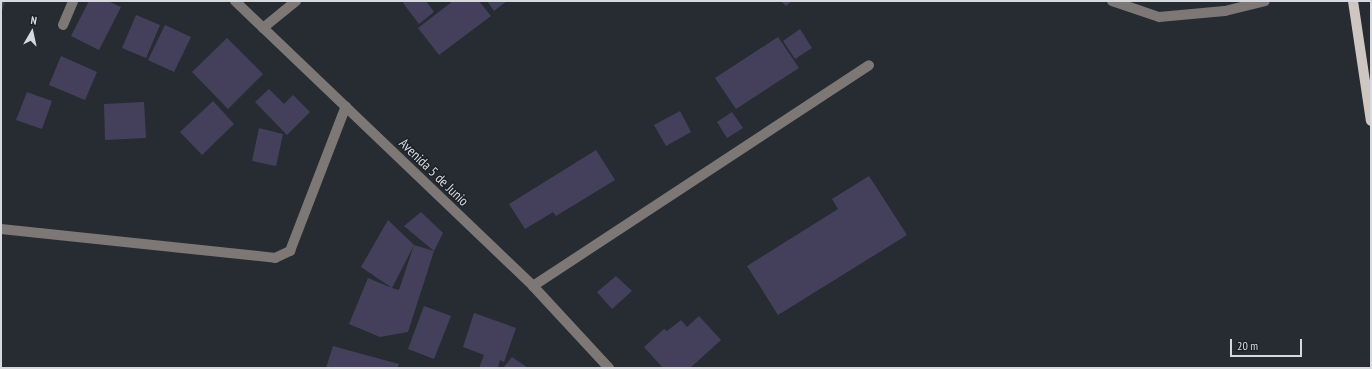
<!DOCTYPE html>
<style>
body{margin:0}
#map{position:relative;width:1372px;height:369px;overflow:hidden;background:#262c32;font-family:"PT Sans Narrow",sans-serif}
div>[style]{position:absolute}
.building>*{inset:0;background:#44405c}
.minor>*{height:10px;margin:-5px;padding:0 5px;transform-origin:5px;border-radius:5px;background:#7d7876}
.major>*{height:10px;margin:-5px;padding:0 5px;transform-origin:5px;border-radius:5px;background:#cfc6c2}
span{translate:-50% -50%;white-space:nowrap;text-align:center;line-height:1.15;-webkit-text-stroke:3px #1d2228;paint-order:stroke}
.street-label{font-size:14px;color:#d6dade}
.frame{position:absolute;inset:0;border:2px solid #d6dade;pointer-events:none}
.north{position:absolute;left:12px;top:12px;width:40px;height:40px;-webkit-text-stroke:3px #1d2228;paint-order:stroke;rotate:9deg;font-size:11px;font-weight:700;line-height:16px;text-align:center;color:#d6dade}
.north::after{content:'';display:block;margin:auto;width:14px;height:18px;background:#d6dade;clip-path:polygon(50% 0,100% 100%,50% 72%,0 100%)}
.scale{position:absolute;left:1230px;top:339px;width:72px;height:18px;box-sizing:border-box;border:2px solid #d6dade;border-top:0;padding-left:5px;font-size:12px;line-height:14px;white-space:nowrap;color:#d6dade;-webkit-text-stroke:3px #1d2228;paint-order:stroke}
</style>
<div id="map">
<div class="building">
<i style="clip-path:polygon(1px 1px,5px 1px,1px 14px)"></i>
<i style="clip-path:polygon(89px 1px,108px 1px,121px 7px,99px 50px,71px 36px)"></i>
<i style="clip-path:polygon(405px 1px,426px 1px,434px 12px,419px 24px,403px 3px)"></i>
<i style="clip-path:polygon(453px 1px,479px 1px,491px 16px,439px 55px,418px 28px)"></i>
<i style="clip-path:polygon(487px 1px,507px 1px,494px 11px)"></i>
<i style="clip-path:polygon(781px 1px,792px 1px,786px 6px)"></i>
<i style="clip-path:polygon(136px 15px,160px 25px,146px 58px,122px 48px)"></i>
<i style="clip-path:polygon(165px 25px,191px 37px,174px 72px,148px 60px)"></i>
<i style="clip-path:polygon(800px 29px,812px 48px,795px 59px,783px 41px)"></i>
<i style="clip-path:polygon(778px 37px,799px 68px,736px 109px,715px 78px)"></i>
<i style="clip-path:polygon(227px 38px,263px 74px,228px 109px,192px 72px)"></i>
<i style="clip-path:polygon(61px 56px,97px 72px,85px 100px,49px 85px)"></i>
<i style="clip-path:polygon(269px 89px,284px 104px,293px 95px,310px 112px,287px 135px,255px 102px)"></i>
<i style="clip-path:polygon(27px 92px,52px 101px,42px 129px,16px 120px)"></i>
<i style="clip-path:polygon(213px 101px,234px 124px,202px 155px,180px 132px)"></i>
<i style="clip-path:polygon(144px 102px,146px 138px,105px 140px,104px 104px)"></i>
<i style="clip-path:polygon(680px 111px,691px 132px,666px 146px,654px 125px)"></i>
<i style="clip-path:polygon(732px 112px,743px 128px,727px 138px,717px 122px)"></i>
<i style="clip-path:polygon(259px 128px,283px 134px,276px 166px,252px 161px)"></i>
<i style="clip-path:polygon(596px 150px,615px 180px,556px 216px,553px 212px,525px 229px,509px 204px)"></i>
<i style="clip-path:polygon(869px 176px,907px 235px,778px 315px,747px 266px,838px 209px,832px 199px)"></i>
<i style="clip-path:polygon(421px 212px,443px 233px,434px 251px,404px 226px)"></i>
<i style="clip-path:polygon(evenodd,388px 220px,414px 245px,434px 251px,408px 332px,380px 337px,349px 324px,368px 278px,392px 288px,361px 267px,388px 220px,414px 245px,399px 290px,392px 288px,414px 245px)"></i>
<i style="clip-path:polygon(616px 276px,632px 291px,612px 309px,597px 292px)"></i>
<i style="clip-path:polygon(424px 306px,451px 316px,434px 359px,408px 349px)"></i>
<i style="clip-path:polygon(474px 313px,516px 328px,504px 362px,500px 360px,498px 368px,479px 368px,484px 355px,463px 347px)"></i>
<i style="clip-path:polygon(699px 316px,721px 340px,690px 368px,663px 368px,644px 347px,664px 329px,667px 331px,681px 320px,687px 327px)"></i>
<i style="clip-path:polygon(333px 346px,358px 353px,399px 364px,397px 368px,326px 368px)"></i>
<i style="clip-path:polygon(512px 357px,528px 368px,503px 368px)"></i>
</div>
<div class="minor">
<i style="left:235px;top:1px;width:412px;rotate:43.7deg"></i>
<i style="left:533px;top:286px;width:112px;rotate:47.2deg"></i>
<i style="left:1112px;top:1px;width:50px;rotate:18.8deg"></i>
<i style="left:1159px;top:17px;width:66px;rotate:-5.2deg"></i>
<i style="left:1225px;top:11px;width:41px;rotate:-14deg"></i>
<i style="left:63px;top:25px;width:26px;rotate:-67deg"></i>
<i style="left:263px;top:28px;width:43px;rotate:-39.3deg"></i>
<i style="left:1px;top:229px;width:276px;rotate:6deg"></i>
<i style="left:275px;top:258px;width:17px;rotate:-25deg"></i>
<i style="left:290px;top:251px;width:155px;rotate:-68.9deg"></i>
<i style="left:533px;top:286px;width:402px;rotate:-33.3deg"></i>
</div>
<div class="major">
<i style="left:1353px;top:1px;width:121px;rotate:81.5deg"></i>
</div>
<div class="street-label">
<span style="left:434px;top:172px;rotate:44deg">Avenida 5 de Junio</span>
</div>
<div class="frame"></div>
<div class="north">N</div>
<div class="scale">20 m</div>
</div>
